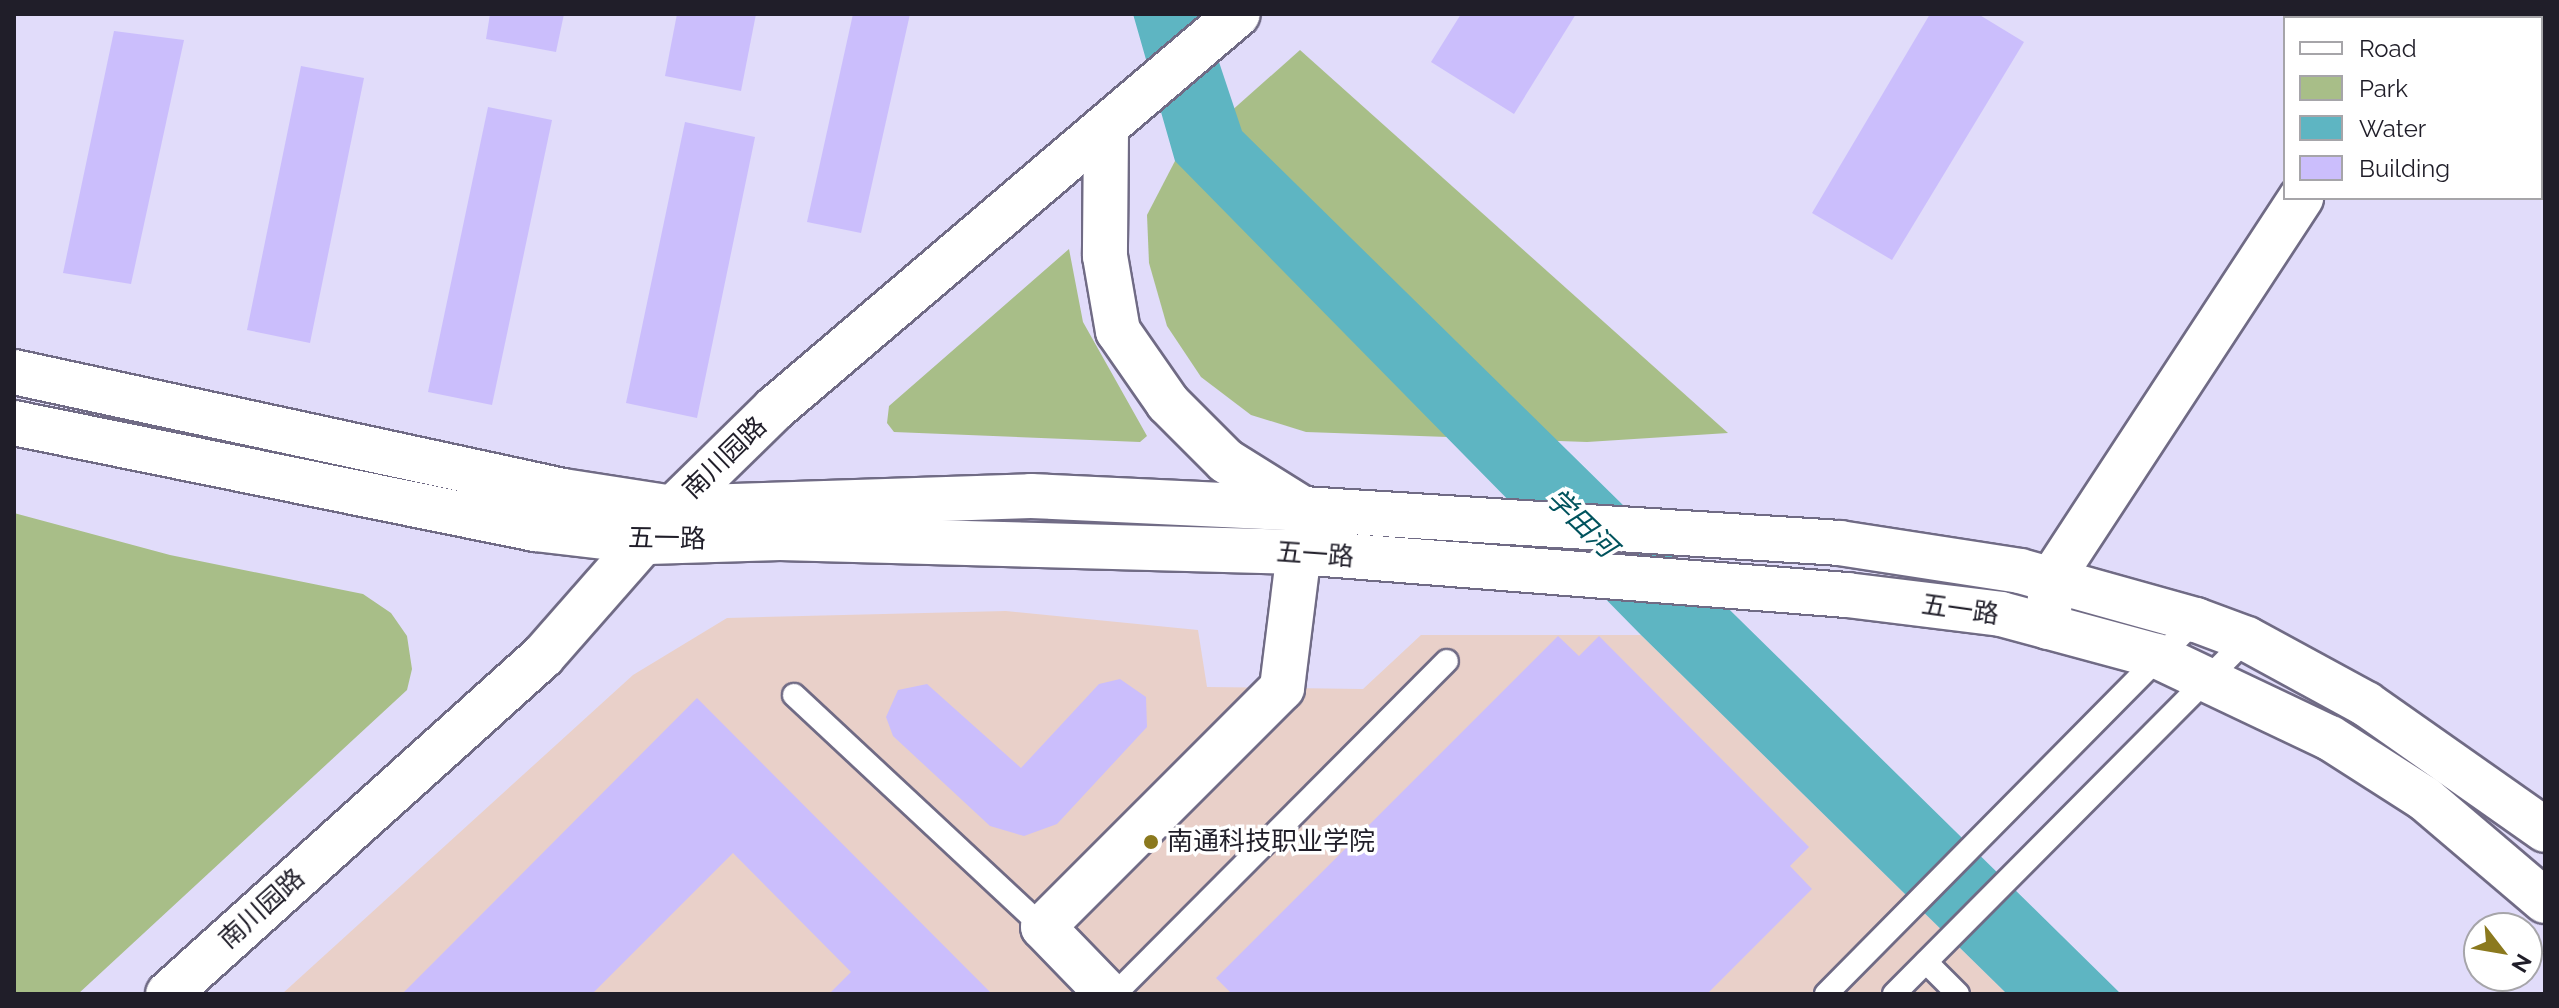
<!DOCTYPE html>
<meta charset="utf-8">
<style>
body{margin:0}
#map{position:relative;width:2559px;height:1008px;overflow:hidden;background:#e1dcfa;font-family:Raleway,"Noto Sans SC",sans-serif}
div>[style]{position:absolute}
.education>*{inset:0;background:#e9d0c9}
.green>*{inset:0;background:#a8be88}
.water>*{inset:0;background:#5eb5c2}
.building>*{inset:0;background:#cbbefc}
.roads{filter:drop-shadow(2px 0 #706b85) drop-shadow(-2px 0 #706b85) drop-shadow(0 2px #706b85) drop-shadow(0 -2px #706b85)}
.service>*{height:22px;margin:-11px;padding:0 11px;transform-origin:11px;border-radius:11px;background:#fff}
.minor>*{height:44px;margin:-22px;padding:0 22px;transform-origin:22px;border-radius:22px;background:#fff}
.tertiary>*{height:44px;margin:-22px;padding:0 22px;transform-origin:22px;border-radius:22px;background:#fff}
.secondary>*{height:44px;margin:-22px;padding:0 22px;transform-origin:22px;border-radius:22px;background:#fff}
.dots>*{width:22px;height:22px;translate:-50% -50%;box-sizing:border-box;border:4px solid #fff;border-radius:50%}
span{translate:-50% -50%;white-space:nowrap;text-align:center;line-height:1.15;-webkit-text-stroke:7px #fff;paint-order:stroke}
.street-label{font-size:26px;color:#201e29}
.poi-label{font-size:26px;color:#201e29}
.left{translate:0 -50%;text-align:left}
.water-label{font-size:28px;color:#01535d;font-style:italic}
.frame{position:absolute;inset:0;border:16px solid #201e29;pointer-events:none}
.legend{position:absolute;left:2283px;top:16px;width:260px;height:184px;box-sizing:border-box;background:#fff;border:2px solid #a6a5a9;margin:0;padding:10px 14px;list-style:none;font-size:24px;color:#201e29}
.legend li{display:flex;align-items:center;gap:16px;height:40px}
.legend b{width:40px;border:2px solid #a6a5a9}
.north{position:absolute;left:2463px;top:912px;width:80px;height:80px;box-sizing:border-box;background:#fff;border:2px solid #a6a5a9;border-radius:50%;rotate:121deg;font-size:22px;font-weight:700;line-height:32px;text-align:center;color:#201e29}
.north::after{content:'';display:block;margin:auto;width:28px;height:36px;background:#8b791e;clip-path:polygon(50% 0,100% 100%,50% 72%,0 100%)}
</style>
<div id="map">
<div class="education">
<i style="clip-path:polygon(1006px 611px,1198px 630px,1207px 687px,1363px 689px,1421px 635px,1641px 635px,2007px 994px,282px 994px,633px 675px,727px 618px)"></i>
</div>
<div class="green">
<i style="clip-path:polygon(1300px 50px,1728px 433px,1587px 442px,1306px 432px,1251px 415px,1201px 377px,1167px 326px,1149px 263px,1147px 215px,1175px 161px)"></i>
<i style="clip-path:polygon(1069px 249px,1083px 322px,1147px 436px,1140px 442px,894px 432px,887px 423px,889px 406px)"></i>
<i style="clip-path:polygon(14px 513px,170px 555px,363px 594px,391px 613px,407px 636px,412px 669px,407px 690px,78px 994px,14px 994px)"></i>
</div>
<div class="water">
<i style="clip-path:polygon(1133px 14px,1203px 14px,1242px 131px,2121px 994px,2007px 994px,1641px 635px,1175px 161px)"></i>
</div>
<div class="building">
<i style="clip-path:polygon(490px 14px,564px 14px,556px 52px,486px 39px)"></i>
<i style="clip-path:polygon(677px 14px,756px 14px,741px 91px,665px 76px)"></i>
<i style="clip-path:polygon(853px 14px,910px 14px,861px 233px,807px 222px)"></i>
<i style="clip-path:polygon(1461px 14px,1576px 14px,1514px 114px,1431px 62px)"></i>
<i style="clip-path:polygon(1930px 14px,1978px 14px,2024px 42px,1892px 260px,1812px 213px)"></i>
<i style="clip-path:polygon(114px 31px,184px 40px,131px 284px,63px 273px)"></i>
<i style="clip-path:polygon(301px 66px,364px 78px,310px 343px,247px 330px)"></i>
<i style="clip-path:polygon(488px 107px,552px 120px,492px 405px,428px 392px)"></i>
<i style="clip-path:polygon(685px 122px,755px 137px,697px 418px,626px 403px)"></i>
<i style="clip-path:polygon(1558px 636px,1579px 656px,1599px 636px,1809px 847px,1790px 866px,1812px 889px,1707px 994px,1232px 994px,1216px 978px)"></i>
<i style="clip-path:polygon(1120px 679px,1146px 697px,1147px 727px,1057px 824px,1024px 836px,990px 826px,893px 736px,886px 717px,898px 690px,927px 684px,1021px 768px,1099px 684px)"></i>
<i style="clip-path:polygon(697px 698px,992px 994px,829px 994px,851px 972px,733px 853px,592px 994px,402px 994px)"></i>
</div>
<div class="roads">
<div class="service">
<i style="left:794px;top:695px;width:340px;rotate:43deg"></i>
<i style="left:1926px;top:962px;width:45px;rotate:45deg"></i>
<i style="left:1115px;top:994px;width:470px;rotate:-45.1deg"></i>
<i style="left:1826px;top:994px;width:526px;rotate:-45.31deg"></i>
<i style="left:1894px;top:994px;width:501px;rotate:-45.16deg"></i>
</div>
<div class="minor">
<i style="left:2422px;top:18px;width:6px;rotate:-45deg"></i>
<i style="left:2048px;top:627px;width:47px;rotate:-86.3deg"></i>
<i style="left:2051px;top:580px;width:457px;rotate:-56.8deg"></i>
<i style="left:1108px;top:994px;width:93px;rotate:-134.1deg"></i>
<i style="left:1043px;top:927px;width:338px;rotate:-45deg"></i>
<i style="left:1282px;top:688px;width:137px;rotate:-82.9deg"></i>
</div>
<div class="tertiary">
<i style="left:1106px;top:131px;width:125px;rotate:90.5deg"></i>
<i style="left:1105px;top:256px;width:76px;rotate:80.2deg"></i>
<i style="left:1118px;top:331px;width:88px;rotate:55.2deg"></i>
<i style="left:1168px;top:403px;width:82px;rotate:45deg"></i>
<i style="left:1226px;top:461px;width:91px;rotate:31.9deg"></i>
<i style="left:168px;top:994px;width:505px;rotate:-42.03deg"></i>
<i style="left:543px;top:656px;width:197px;rotate:-48.7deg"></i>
<i style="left:673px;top:508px;width:141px;rotate:-44.4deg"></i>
<i style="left:774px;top:409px;width:609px;rotate:-40.41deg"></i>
</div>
<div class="secondary">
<i style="left:14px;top:372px;width:562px;rotate:12.23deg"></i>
<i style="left:563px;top:491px;width:111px;rotate:8.8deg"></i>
<i style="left:673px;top:508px;width:358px;rotate:-1.9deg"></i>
<i style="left:1031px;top:496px;width:272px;rotate:2.7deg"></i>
<i style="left:1303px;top:509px;width:538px;rotate:3.62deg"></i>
<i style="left:1840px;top:543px;width:182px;rotate:8.8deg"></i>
<i style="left:2020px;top:571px;width:183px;rotate:15.6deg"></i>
<i style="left:2196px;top:620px;width:54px;rotate:20.4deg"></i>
<i style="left:2247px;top:639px;width:136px;rotate:28.6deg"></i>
<i style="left:2366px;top:704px;width:219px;rotate:35.1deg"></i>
<i style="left:14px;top:423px;width:532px;rotate:11.5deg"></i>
<i style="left:535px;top:529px;width:114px;rotate:6.6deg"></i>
<i style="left:648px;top:542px;width:132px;rotate:-1.7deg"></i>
<i style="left:780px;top:538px;width:519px;rotate:1.55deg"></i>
<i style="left:1299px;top:552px;width:550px;rotate:4.49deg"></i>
<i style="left:1847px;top:595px;width:155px;rotate:7deg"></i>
<i style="left:2001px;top:614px;width:162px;rotate:15.1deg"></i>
<i style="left:2157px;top:656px;width:191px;rotate:25.4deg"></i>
<i style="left:2330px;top:738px;width:112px;rotate:32.6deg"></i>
<i style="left:2424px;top:798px;width:159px;rotate:40.4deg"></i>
</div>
</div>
<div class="dots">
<i style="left:1151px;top:842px;background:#8b791e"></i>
</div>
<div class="street-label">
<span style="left:725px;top:458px;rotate:-44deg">南川园路</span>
<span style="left:667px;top:539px;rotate:1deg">五一路</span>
<span style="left:1315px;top:555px;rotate:4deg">五一路</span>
<span style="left:1960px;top:610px;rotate:8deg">五一路</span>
<span style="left:262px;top:909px;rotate:-42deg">南川园路</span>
</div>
<div class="poi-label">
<span class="left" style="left:1167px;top:842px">南通科技职业学院</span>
</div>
<div class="water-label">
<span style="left:1581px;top:523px;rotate:44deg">学田河</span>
</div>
<div class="frame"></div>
<ul class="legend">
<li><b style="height:10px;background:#fff"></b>Road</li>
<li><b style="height:22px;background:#a8be88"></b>Park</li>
<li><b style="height:22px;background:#5eb5c2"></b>Water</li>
<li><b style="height:22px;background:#cbbefc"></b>Building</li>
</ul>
<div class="north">N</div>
</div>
